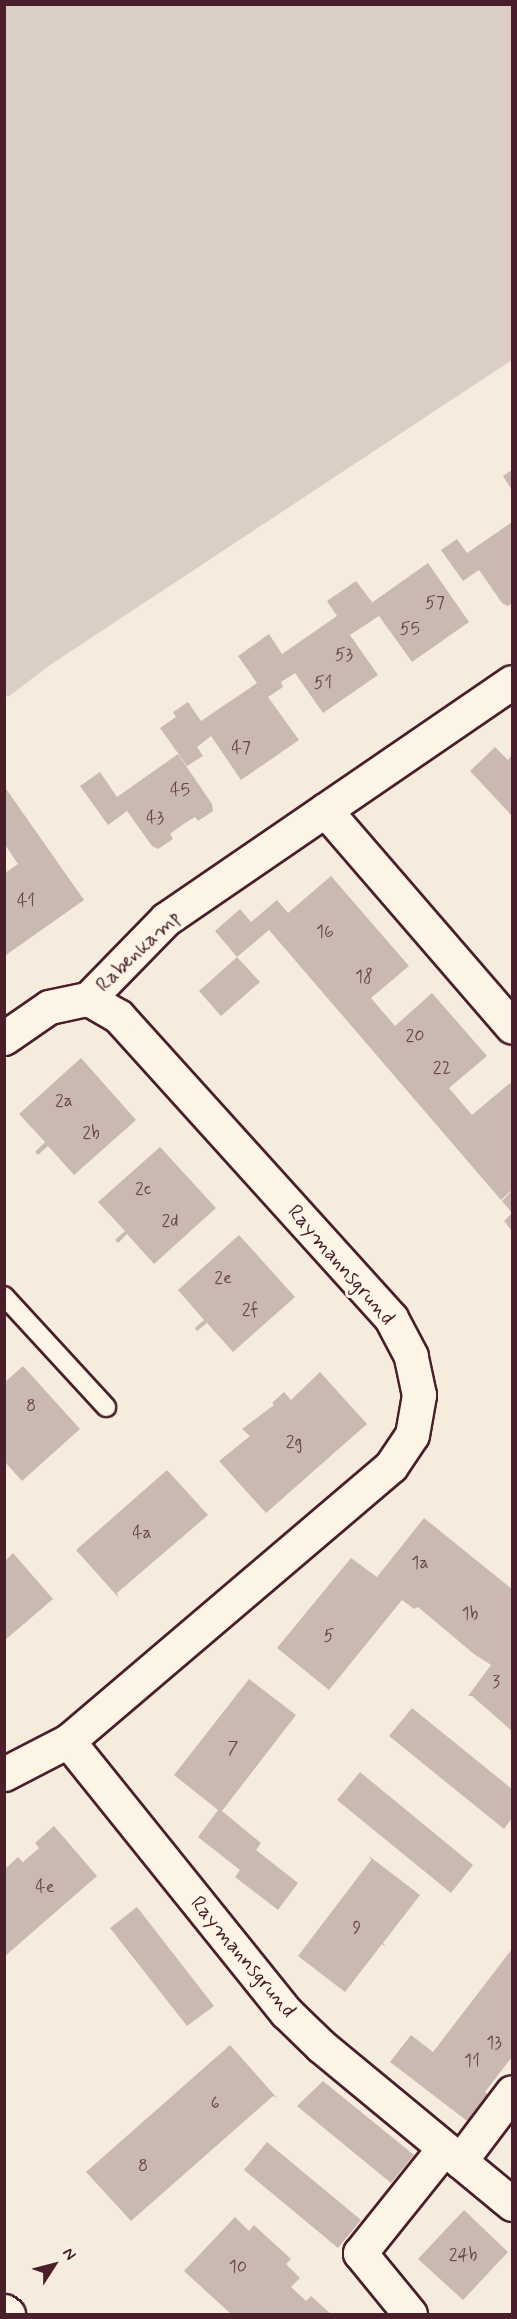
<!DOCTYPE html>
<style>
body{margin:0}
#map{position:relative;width:517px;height:2319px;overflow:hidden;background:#f5ecde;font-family:Mynerve,sans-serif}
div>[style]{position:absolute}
.green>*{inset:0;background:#dbcec4}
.building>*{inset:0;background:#cab9b1}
.roads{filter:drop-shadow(2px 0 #4a1f2b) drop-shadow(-2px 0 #4a1f2b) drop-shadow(0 2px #4a1f2b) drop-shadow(0 -2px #4a1f2b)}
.lane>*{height:18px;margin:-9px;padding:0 9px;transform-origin:9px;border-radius:9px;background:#fcf5e5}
.street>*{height:33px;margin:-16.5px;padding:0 16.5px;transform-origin:16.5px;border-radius:16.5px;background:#fcf5e5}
.secondary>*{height:33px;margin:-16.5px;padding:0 16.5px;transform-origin:16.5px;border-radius:16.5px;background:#fcf5e5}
span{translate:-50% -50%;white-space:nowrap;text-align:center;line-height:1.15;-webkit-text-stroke:6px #fcf5e5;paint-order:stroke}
.number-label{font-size:18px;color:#6a464c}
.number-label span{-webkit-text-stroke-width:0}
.street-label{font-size:21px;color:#4a1f2b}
.frame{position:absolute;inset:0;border:6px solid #4a1f2b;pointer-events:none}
.north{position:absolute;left:24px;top:2235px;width:60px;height:60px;-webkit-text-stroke:4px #fcf5e5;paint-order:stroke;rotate:54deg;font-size:16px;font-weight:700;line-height:24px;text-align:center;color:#4a1f2b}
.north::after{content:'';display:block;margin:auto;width:21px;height:27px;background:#4a1f2b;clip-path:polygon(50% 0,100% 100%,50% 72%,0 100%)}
</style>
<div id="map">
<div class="green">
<i style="clip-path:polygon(4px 5px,512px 5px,512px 360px,50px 665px,8px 697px,4px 692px)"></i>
</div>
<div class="building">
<i style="clip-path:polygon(512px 470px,512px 490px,503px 476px)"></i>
<i style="clip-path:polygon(512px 522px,512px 603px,508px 606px,502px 603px,479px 570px,463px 581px,441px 550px,457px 539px,467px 553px)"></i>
<i style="clip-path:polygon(428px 563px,469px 622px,412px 662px,379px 616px,350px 635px,378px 675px,323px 713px,295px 673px,281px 682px,283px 687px,268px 697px,299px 740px,241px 780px,211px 736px,197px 747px,203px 756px,187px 766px,160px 728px,176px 717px,173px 712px,188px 702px,201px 721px,257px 683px,238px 656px,269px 634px,282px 654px,337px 616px,327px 601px,356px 581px,372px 602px,370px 604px)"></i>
<i style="clip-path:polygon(495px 747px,508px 760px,512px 755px,512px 816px,470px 771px)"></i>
<i style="clip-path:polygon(178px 754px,212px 804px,213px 811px,198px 821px,195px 817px,182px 825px,170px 834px,173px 839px,158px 849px,152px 846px,127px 811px,108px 825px,80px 786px,100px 772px,117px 797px)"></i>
<i style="clip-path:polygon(4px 786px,84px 900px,6px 955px,5px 873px,18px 864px,4px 843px)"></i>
<i style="clip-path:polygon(331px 876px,409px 966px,371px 998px,395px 1026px,432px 993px,487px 1056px,449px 1088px,472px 1115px,510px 1083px,512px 1085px,512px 1190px,501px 1200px,269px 930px,237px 957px,215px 931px,240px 909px,251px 922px,277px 900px,288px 913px)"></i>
<i style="clip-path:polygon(237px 957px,260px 982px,221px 1016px,199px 991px)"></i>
<i style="clip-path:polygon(81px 1058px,136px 1120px,74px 1175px,48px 1146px,38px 1155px,35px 1152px,45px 1142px,19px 1114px)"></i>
<i style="clip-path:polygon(160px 1147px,216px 1208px,154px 1264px,127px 1234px,118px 1243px,115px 1240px,125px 1231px,98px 1202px)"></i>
<i style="clip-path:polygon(512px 1191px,512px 1213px,502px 1201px)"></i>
<i style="clip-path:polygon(512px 1213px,512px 1231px,504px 1221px)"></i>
<i style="clip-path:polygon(239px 1235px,295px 1297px,233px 1352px,207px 1323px,197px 1331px,195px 1328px,204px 1320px,178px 1290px)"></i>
<i style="clip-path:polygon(23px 1366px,80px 1429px,22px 1481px,4px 1461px,4px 1383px)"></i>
<i style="clip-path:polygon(320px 1372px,367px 1424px,266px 1513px,219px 1461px,250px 1436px,242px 1429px,274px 1405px,272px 1403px,284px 1392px,291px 1400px)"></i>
<i style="clip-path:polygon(167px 1470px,208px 1515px,117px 1593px,119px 1598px,76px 1550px)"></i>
<i style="clip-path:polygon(424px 1518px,512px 1589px,512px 1731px,472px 1696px,468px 1696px,491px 1665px,474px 1654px,418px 1607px,414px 1609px,402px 1600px,329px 1690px,277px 1648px,351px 1558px,377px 1577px)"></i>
<i style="clip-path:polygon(13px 1553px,53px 1599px,4px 1641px,4px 1562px)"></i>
<i style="clip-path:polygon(249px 1679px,296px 1715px,222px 1811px,261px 1843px,256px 1850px,298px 1883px,278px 1910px,235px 1877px,240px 1870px,198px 1837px,218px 1810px,174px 1775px)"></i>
<i style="clip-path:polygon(412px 1708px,512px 1789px,512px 1818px,504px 1829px,389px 1736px)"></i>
<i style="clip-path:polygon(360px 1772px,473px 1865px,451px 1893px,337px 1800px)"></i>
<i style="clip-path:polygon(54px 1826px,97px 1876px,4px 1957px,4px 1870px,18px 1857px,23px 1862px,39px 1848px,35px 1843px)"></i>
<i style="clip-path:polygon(369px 1856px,420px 1895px,383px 1943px,386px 1947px,382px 1944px,345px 1992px,298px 1956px,371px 1860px)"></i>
<i style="clip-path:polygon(137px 1907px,214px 2006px,187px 2026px,110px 1928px)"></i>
<i style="clip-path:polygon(512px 1949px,512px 2057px,485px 2092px,495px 2100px,475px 2127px,390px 2062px,411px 2035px,433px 2052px)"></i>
<i style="clip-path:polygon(230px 2045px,277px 2098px,273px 2096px,131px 2221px,86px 2172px)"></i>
<i style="clip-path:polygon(323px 2081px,414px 2155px,391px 2183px,297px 2106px)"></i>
<i style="clip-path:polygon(267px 2142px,361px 2220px,338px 2248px,244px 2170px)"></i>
<i style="clip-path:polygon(464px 2210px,508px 2252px,463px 2300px,418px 2259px)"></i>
<i style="clip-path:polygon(235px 2217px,249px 2231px,254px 2225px,291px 2259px,286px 2264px,300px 2278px,291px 2287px,306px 2301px,311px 2296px,331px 2314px,231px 2314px,184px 2271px)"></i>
</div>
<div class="roads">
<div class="lane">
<i style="left:4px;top:1296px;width:151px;rotate:47.4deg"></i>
</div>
<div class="street">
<i style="left:325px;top:810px;width:286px;rotate:49.2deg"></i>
<i style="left:4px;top:1038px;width:55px;rotate:-34.6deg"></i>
<i style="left:49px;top:1007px;width:40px;rotate:-12deg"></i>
<i style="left:88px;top:999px;width:112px;rotate:-45.7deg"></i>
<i style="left:166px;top:919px;width:419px;rotate:-34.4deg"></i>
<i style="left:68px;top:1741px;width:348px;rotate:51.2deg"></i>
<i style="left:286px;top:2012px;width:49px;rotate:44.2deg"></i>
<i style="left:321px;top:2046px;width:248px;rotate:39.6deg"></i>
<i style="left:4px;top:1774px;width:72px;rotate:-27.3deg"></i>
<i style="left:68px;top:1741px;width:424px;rotate:-40.4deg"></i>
<i style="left:391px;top:1466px;width:37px;rotate:-56deg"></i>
<i style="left:412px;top:1435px;width:41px;rotate:-80.1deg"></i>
<i style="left:419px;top:1395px;width:40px;rotate:-102deg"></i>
<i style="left:411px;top:1356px;width:43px;rotate:-117.8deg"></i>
<i style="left:391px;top:1318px;width:407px;rotate:-132.1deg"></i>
<i style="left:118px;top:1016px;width:34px;rotate:-150deg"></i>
<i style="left:460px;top:2161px;width:86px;rotate:-53deg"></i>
<i style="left:410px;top:2314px;width:79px;rotate:-129.3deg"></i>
<i style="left:360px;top:2253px;width:134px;rotate:-51.3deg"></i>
</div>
<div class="secondary">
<i style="left:4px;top:2311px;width:5px;rotate:37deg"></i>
</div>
</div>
<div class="number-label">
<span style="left:435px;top:603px">57</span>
<span style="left:410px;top:629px">55</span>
<span style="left:344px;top:655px">53</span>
<span style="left:323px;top:683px">51</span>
<span style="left:241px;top:748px">47</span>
<span style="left:180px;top:790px">45</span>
<span style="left:155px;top:818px">43</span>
<span style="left:26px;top:901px">41</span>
<span style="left:325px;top:932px">16</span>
<span style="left:364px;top:977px">18</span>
<span style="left:415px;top:1036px">20</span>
<span style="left:442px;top:1068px">22</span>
<span style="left:64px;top:1101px">2a</span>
<span style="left:91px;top:1133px">2b</span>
<span style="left:143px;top:1189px">2c</span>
<span style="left:170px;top:1221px">2d</span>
<span style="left:223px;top:1278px">2e</span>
<span style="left:250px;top:1310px">2f</span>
<span style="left:31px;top:1406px">8</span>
<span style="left:294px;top:1442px">2g</span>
<span style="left:142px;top:1533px">4a</span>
<span style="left:420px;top:1563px">1a</span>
<span style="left:470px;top:1614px">1b</span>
<span style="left:329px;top:1636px">5</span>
<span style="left:496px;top:1682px">3</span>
<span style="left:233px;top:1748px">7</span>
<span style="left:45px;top:1887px">4e</span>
<span style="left:357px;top:1928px">9</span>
<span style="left:494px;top:2043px">13</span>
<span style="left:472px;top:2061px">11</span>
<span style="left:215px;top:2103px">6</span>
<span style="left:143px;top:2166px">8</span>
<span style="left:463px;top:2255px">24b</span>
<span style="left:238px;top:2267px">10</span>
</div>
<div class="street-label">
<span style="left:138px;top:951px;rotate:-44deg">Rabenkamp</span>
<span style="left:341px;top:1265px;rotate:49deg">Raymannsgrund</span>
<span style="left:243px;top:1957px;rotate:50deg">Raymannsgrund</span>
</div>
<div class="frame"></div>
<div class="north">N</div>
</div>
